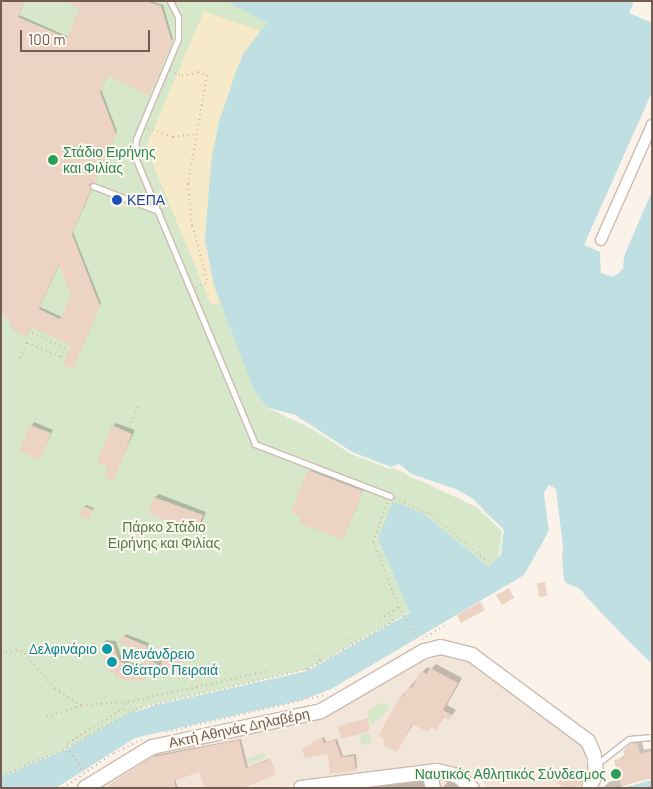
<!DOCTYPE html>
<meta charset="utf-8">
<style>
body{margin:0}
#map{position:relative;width:653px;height:789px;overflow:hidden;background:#fbf3ea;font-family:Barlow,sans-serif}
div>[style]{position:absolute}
.residential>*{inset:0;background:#f2e5d9}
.green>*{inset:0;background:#d7e7c9}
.round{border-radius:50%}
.sand>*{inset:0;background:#f6eac8}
.water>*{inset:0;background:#c0dfe3}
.pier>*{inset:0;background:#fbf3ea}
.shadow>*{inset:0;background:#0003}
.building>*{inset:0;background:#edd3c4}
.path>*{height:2px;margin-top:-1px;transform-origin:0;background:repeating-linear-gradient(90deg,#d3b6a7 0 1px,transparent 0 5px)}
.roads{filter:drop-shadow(1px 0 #ccbbb1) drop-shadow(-1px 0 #ccbbb1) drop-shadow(0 1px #ccbbb1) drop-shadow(0 -1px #ccbbb1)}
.lane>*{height:5px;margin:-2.5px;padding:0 2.5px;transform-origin:2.5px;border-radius:2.5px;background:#fff}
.street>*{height:10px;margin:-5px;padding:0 5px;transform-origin:5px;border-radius:5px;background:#fff}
.secondary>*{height:14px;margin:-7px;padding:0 7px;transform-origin:7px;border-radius:7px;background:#fff}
.dots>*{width:14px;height:14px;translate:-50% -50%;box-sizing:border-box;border:2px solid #fdf8f0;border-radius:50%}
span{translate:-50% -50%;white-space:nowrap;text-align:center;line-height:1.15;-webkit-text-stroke:4px #fdf8f0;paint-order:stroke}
.leisure-label{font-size:14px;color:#27864d}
.left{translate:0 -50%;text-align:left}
.right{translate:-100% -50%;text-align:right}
.transit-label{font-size:14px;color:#164399}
.park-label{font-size:14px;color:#587849}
.culture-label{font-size:14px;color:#0d838f}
.street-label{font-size:14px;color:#735b4f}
.frame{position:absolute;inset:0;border:2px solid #735b4f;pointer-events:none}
.scale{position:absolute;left:20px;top:30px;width:130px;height:22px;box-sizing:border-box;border:2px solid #735b4f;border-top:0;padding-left:6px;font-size:15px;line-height:18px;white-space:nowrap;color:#735b4f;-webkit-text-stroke:4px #fdf8f0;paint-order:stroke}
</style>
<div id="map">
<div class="residential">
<i style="clip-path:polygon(446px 654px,469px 661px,583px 746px,591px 767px,583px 788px,487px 788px,477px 775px,433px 767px,320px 779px,278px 788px,97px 788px,153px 754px,325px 717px,424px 661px)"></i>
<i style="clip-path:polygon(442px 776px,466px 788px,329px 788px)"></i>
</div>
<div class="green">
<i style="clip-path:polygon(1px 1px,228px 1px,267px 23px,260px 35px,254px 390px,266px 407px,491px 514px,504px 535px,498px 559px,489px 567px,424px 514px,378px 539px,410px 612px,308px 669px,146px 706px,63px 750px,1px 777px)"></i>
<i style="clip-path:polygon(382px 703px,388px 704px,388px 710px,371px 726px,367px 710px)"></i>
<i class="round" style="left:360px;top:733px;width:12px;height:12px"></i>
<i style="clip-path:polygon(264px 753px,266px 758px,249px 764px,247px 759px)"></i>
</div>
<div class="sand">
<i style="clip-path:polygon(204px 11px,263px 32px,252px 41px,235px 71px,212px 152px,205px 240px,221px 303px,211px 305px,146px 147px)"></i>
</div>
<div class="water">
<i style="clip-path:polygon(226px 1px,634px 1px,629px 13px,652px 23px,652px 92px,584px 245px,600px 252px,601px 273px,619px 274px,624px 256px,652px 191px,652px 664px,595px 608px,581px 590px,566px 583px,561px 575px,563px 547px,556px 489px,549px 485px,544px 492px,549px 531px,524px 575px,331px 689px,302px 700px,135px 738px,56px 788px,1px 788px,1px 777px,65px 750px,125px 715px,156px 705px,307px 671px,410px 613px,378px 539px,393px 501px,424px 514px,489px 567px,501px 554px,504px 530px,473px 499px,456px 489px,411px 474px,403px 467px,391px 467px,352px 452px,295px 415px,266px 407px,254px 390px,214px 286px,205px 240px,211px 165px,219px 121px,243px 54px,267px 23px)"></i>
<i style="clip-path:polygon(652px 780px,652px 788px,622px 788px)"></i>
</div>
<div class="pier">
<i style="clip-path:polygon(652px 188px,624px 256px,623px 269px,613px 277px,601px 273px,600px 252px,603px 272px,613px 274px,620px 268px,621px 255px,630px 232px)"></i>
<i style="clip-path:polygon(287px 415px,301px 419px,352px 452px,391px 467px,399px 464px,411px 474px,467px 495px,504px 530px,498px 559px,502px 531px,466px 497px,410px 477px,399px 467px,390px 469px,351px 454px,300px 421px,286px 417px)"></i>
<i style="clip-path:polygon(549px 485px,556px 489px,564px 580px,567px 585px,577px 587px,652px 666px,593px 610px,580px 592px,564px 584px,559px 575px,561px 547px,553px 490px,550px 488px,547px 492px,552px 529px,529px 571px,549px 530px,544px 493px)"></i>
</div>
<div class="shadow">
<i style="clip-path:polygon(evenodd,1px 1px,24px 1px,19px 15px,69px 37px,81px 8px,67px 1px,151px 1px,163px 5px,173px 39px,149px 95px,108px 74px,101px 89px,117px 131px,96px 179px,91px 182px,93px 187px,73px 232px,101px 303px,74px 366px,73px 344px,32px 326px,27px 335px,8px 316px,1px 1px,60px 263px,72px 295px,62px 317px,40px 307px,60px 263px)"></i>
<i style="clip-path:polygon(34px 422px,53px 430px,40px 458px,31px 426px)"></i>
<i style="clip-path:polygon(116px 423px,135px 430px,113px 479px,110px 466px,113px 426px)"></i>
<i style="clip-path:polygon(311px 468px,364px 489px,343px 539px,303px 516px)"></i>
<i style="clip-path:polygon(159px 494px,206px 512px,200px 527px,197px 531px,155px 497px)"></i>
<i style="clip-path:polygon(86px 505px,94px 508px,89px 518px,84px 507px)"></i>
<i style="clip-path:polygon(126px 634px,149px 643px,146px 650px,144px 652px,124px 636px)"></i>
<i style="clip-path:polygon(106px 640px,116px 641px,121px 656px,131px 663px,142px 664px,153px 656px,163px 662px,170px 648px,186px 655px,177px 672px,160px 665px,141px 679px,128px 680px,116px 676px,104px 660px,103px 643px)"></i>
<i style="clip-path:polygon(436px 664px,462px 678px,447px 705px,456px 710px,449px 719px,444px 717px,436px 728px,432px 726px,428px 731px,414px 723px,396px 751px,402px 696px,427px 667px,431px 669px)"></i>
<i style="clip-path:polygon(324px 737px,326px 742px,337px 739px,343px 756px,356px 754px,357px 768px,355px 770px,329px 753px,303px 749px)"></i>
<i style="clip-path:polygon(241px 739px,248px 767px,269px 759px,275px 775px,200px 770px,175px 779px,178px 788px,110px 785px,156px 755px)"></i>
<i style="clip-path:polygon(641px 739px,644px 750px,652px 748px,652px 776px,618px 788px,603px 788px,609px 782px,620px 779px,616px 761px,625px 755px,624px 751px,635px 740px)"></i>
<i style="clip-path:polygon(564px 767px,584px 778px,578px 788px,554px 779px)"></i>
<i style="clip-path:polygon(427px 778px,430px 788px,346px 788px)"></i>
<i style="clip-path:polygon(459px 780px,468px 788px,442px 788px,448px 782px)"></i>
</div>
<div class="building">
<i style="clip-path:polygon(evenodd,1px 1px,24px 1px,18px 17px,67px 38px,80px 8px,64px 1px,145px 1px,161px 6px,172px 42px,149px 96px,107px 75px,100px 92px,116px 134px,95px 182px,89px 184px,91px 190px,72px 234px,100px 306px,73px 369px,63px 364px,71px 345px,31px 327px,27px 337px,12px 330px,7px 317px,1px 314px,1px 1px,59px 264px,71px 295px,60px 319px,39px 309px,59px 264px)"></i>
<i style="clip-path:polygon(30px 425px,51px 433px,40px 460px,19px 451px)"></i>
<i style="clip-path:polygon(112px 425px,132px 434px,114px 481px,104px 477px,108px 466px,97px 462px)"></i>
<i style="clip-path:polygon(308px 470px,363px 491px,343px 540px,299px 523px,302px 517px,291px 512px)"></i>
<i style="clip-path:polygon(154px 497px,203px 515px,197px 532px,148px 513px)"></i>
<i style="clip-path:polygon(83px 506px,93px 510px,89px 520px,79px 516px)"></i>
<i style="clip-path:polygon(545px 582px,547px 596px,539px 597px,537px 583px)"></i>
<i style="clip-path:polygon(509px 588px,514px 598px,502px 605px,496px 595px)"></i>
<i style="clip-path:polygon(480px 602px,485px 610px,461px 623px,457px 615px)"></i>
<i style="clip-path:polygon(123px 636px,147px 646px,144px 653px,119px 643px)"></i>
<i style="clip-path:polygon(101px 643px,113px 644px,118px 659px,127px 666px,138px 667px,149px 659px,160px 666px,142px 681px,122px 680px,105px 667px)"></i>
<i style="clip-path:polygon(167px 650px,184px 657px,178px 673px,160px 666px)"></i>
<i style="clip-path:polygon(430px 668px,458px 683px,443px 710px,452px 715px,449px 720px,443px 717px,436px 730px,431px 727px,428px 732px,412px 724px,397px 752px,383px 745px,385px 741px,379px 735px,401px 695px,403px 697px,409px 686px,412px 688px,421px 671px,427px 674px)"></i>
<i style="clip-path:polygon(368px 718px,370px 731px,341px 739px,338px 726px)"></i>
<i style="clip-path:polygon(322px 737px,324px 743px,335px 740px,341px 757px,354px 756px,356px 771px,330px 774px,328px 754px,305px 758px,302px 749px)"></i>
<i style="clip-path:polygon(239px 740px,246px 768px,271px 759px,276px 775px,242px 788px,205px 788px,199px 772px,174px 781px,176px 788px,106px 788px,153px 757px)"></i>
<i style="clip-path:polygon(637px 743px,640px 754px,652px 751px,652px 778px,621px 786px,614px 760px,625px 758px,623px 751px,630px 744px)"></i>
<i style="clip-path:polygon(559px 770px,582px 782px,578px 788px,564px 788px,552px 779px)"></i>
</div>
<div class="path">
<i style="left:170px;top:71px;width:13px;rotate:23deg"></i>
<i style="left:182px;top:76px;width:16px;rotate:-14deg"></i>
<i style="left:198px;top:72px;width:9px;rotate:18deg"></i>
<i style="left:207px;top:75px;width:111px;rotate:99.9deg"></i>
<i style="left:188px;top:184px;width:42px;rotate:84.6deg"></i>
<i style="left:192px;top:226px;width:55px;rotate:74.2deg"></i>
<i style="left:207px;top:279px;width:4px;rotate:104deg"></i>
<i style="left:206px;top:283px;width:11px;rotate:153deg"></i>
<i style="left:148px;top:128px;width:27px;rotate:20deg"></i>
<i style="left:173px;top:137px;width:22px;rotate:-8deg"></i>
<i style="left:20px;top:358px;width:17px;rotate:-65deg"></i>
<i style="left:27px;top:343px;width:37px;rotate:22deg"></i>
<i style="left:61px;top:357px;width:10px;rotate:-66deg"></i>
<i style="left:65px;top:348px;width:39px;rotate:-156deg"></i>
<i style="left:130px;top:427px;width:22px;rotate:-69deg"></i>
<i style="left:395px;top:498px;width:38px;rotate:25deg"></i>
<i style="left:430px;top:514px;width:72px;rotate:39.4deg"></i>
<i style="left:387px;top:503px;width:41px;rotate:109.7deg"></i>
<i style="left:373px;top:542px;width:70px;rotate:68.2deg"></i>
<i style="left:399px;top:607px;width:38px;rotate:60deg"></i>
<i style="left:380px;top:619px;width:22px;rotate:-32deg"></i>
<i style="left:349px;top:638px;width:9px;rotate:63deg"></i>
<i style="left:422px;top:639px;width:30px;rotate:-30deg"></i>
<i style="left:1px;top:654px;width:16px;rotate:-15deg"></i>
<i style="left:16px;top:650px;width:9px;rotate:18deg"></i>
<i style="left:25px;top:653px;width:47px;rotate:50.2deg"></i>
<i style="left:55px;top:689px;width:31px;rotate:32deg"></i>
<i style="left:81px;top:705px;width:47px;rotate:-3.7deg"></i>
<i style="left:128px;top:702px;width:143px;rotate:-12.5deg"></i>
<i style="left:317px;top:655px;width:9px;rotate:58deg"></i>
<i style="left:47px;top:717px;width:36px;rotate:-19deg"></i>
<i style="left:166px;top:732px;width:163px;rotate:-13.1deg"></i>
<i style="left:68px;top:743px;width:64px;rotate:-32.2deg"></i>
<i style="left:122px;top:709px;width:8px;rotate:-67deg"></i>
<i style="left:67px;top:747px;width:30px;rotate:56deg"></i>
<i style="left:1px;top:776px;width:67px;rotate:-22.8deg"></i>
<i style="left:63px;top:750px;width:84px;rotate:-29.3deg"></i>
<i style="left:136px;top:709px;width:177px;rotate:-13.1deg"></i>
<i style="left:308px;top:669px;width:83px;rotate:-28.7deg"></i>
<i style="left:381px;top:629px;width:14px;rotate:-34deg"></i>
<i style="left:393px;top:621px;width:9px;rotate:-111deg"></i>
<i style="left:63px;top:788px;width:62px;rotate:-34.5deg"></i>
<i style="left:114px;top:753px;width:32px;rotate:-26deg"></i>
</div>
<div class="roads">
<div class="lane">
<i style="left:170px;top:1px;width:18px;rotate:63deg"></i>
<i style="left:178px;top:17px;width:22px;rotate:90deg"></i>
<i style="left:178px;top:39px;width:108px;rotate:112.8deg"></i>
<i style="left:136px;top:139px;width:18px;rotate:93deg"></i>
<i style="left:135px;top:157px;width:300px;rotate:67.3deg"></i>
<i style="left:251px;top:434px;width:11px;rotate:68deg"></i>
<i style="left:255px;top:444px;width:145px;rotate:21.1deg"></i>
<i style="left:93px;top:186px;width:70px;rotate:21deg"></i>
<i style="left:602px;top:760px;width:34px;rotate:-38deg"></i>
<i style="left:629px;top:739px;width:23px;rotate:-5deg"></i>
</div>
<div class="street">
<i style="left:601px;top:240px;width:126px;rotate:-66.1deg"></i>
</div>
<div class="secondary">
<i style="left:429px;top:772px;width:16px;rotate:76deg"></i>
<i style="left:85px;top:788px;width:79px;rotate:-31.5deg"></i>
<i style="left:152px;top:747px;width:173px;rotate:-12deg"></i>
<i style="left:321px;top:711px;width:119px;rotate:-30.2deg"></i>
<i style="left:424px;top:651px;width:17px;rotate:-13deg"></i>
<i style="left:441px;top:647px;width:32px;rotate:14deg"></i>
<i style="left:472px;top:655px;width:144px;rotate:36.6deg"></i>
<i style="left:588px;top:741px;width:15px;rotate:67deg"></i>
<i style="left:301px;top:788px;width:137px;rotate:-7.1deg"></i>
<i style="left:437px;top:771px;width:22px;rotate:13deg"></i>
<i style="left:458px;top:776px;width:18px;rotate:41deg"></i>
<i style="left:589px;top:788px;width:17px;rotate:-65deg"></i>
<i style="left:596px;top:773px;width:12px;rotate:-95deg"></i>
</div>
</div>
<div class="dots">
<i style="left:53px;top:160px;background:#2e9e5b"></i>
<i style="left:117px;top:200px;background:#1a4fb4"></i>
<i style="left:107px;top:649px;background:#0f9aa8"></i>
<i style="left:112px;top:662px;background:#0f9aa8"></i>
<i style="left:616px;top:774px;background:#2e9e5b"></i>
</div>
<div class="leisure-label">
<span class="left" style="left:63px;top:160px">Στάδιο Ειρήνης<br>και Φιλίας</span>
<span class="right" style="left:606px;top:774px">Ναυτικός Αθλητικός Σύνδεσμος</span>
</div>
<div class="transit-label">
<span class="left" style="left:127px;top:200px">ΚΕΠΑ</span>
</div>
<div class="park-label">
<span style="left:164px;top:535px">Πάρκο Στάδιο<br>Ειρήνης και Φιλίας</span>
</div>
<div class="culture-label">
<span class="right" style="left:97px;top:649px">Δελφινάριο</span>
<span class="left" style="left:122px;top:662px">Μενάνδρειο<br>Θέατρο Πειραιά</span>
</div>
<div class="street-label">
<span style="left:239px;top:728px;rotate:-12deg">Ακτή Αθηνάς Δηλαβέρη</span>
</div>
<div class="frame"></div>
<div class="scale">100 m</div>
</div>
